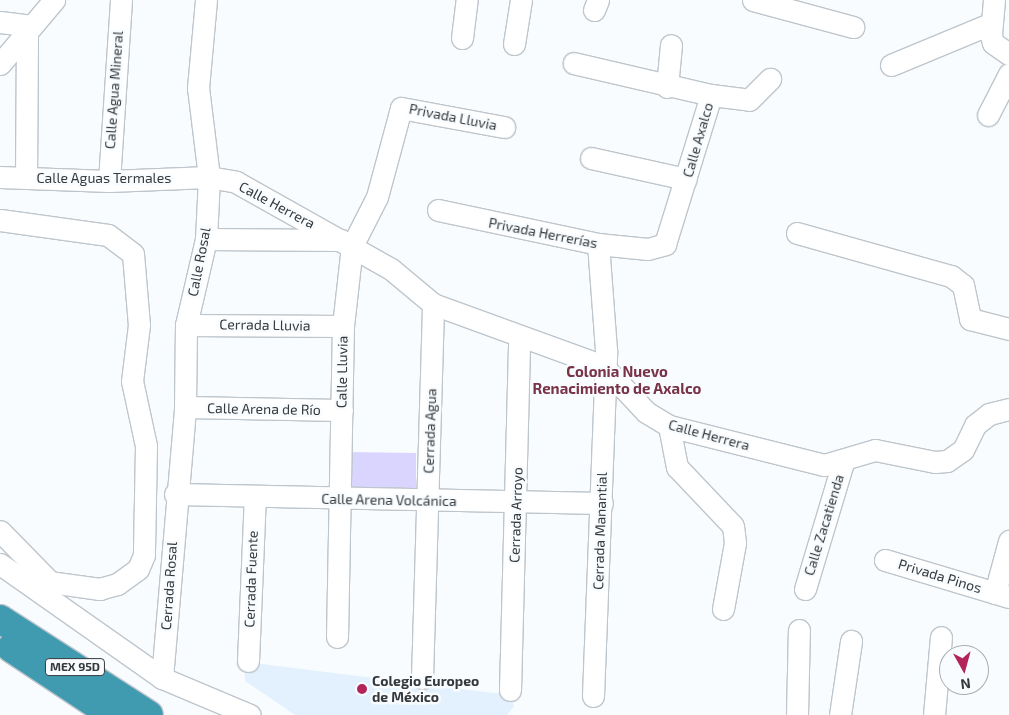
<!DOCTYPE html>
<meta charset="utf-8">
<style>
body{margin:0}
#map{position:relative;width:1009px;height:715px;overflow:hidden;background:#f9fcff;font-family:"Exo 2",sans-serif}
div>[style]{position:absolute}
.built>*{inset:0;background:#e2f1fd}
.green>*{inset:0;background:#dad5ff}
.roads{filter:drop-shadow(1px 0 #bec6cc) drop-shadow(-1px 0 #bec6cc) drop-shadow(0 1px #bec6cc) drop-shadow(0 -1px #bec6cc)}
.minor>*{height:21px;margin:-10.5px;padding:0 10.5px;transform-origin:10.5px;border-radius:10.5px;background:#fff}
.highway>*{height:28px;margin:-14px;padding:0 14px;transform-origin:14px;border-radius:14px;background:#409bb1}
.dots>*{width:14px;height:14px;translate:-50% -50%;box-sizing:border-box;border:2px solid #f9fcff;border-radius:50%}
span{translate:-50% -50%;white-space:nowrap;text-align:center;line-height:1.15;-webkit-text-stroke:5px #f9fcff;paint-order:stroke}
.shield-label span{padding:1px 4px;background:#f9fcff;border:1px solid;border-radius:4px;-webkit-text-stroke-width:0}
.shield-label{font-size:12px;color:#36393c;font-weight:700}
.street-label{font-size:14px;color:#36393c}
.poi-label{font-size:14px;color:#36393c;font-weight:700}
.left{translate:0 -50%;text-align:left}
.neighbourhood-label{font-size:15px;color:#793347;font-weight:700}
.north{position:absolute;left:939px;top:645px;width:50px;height:50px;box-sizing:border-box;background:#f9fcff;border:1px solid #abaeb1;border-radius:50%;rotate:173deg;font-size:14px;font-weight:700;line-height:20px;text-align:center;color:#36393c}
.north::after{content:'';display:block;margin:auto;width:18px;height:22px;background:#b3245a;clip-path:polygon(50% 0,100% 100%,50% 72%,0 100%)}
</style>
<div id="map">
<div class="built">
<i style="clip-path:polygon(245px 662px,510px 695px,514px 706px,507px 715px,295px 715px,245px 681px)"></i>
</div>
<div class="green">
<i style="clip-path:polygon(346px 452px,416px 453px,416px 492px,345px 491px)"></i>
</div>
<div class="roads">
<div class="minor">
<i style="left:753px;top:0;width:104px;rotate:15.1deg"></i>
<i style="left:994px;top:0;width:35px;rotate:95deg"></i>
<i style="left:991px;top:35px;width:8px;rotate:76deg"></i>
<i style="left:993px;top:43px;width:19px;rotate:35deg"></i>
<i style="left:594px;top:10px;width:11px;rotate:-68deg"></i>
<i style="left:0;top:22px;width:32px;rotate:7deg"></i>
<i style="left:462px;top:38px;width:38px;rotate:-83deg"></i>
<i style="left:514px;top:44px;width:45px;rotate:-81deg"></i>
<i style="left:0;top:64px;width:84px;rotate:-49.8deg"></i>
<i style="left:891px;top:65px;width:107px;rotate:-22.5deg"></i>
<i style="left:667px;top:87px;width:42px;rotate:-84.6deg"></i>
<i style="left:711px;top:95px;width:38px;rotate:7deg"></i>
<i style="left:749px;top:100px;width:30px;rotate:-45deg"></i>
<i style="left:988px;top:115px;width:46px;rotate:-62.9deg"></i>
<i style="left:591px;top:158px;width:97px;rotate:12.5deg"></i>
<i style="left:0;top:177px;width:109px;rotate:2.1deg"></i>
<i style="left:109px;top:181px;width:100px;rotate:-2.3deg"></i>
<i style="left:209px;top:177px;width:27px;rotate:10deg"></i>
<i style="left:236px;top:182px;width:178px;rotate:29.3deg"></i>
<i style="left:391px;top:269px;width:55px;rotate:39.8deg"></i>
<i style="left:433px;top:304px;width:181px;rotate:20deg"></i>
<i style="left:603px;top:366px;width:63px;rotate:46.9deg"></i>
<i style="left:646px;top:412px;width:27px;rotate:31deg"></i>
<i style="left:669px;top:426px;width:160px;rotate:14.1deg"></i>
<i style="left:824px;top:465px;width:53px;rotate:-16.4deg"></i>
<i style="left:875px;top:450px;width:61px;rotate:11.3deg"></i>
<i style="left:935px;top:462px;width:12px;rotate:-5deg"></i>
<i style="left:947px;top:461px;width:19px;rotate:-35deg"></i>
<i style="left:963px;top:450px;width:28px;rotate:-64deg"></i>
<i style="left:975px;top:425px;width:18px;rotate:-38deg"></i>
<i style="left:989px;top:414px;width:21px;rotate:-14deg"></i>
<i style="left:26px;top:178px;width:145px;rotate:-89.6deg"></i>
<i style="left:109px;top:181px;width:181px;rotate:-86.2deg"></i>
<i style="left:438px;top:210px;width:164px;rotate:12deg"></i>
<i style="left:598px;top:244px;width:50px;rotate:5.7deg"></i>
<i style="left:648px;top:249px;width:18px;rotate:-16deg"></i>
<i style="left:665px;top:244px;width:156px;rotate:-72.8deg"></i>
<i style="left:711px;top:95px;width:141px;rotate:-166.9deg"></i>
<i style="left:0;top:220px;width:109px;rotate:7.9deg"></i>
<i style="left:108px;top:235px;width:31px;rotate:37deg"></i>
<i style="left:133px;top:254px;width:71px;rotate:85.2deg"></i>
<i style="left:139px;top:325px;width:56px;rotate:97.1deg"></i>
<i style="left:132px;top:381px;width:66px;rotate:77.8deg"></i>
<i style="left:146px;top:446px;width:109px;rotate:91.1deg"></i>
<i style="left:144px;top:555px;width:15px;rotate:113deg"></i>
<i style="left:138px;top:569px;width:26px;rotate:144deg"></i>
<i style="left:117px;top:584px;width:18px;rotate:164deg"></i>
<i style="left:100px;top:589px;width:50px;rotate:-172deg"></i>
<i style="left:50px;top:582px;width:71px;rotate:-134.4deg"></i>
<i style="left:797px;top:233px;width:160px;rotate:15.6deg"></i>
<i style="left:951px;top:276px;width:15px;rotate:37deg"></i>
<i style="left:963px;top:285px;width:35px;rotate:78deg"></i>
<i style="left:970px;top:319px;width:40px;rotate:14.4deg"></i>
<i style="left:206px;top:239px;width:135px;rotate:0.4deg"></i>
<i style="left:186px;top:325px;width:157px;rotate:0.4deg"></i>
<i style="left:185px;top:407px;width:157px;rotate:1.1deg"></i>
<i style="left:669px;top:426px;width:42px;rotate:79deg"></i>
<i style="left:677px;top:467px;width:81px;rotate:46.5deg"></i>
<i style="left:733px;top:526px;width:17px;rotate:83deg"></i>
<i style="left:735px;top:543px;width:67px;rotate:100.3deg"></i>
<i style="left:175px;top:494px;width:427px;rotate:1.2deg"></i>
<i style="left:885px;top:560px;width:129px;rotate:16.6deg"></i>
<i style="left:0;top:564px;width:198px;rotate:35.1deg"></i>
<i style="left:162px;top:678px;width:95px;rotate:22.8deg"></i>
<i style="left:805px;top:589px;width:133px;rotate:-73.3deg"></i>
<i style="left:995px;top:593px;width:54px;rotate:-74.9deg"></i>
<i style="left:337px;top:637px;width:311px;rotate:-88.9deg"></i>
<i style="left:343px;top:326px;width:81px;rotate:-83.6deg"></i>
<i style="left:352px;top:246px;width:55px;rotate:-63deg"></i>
<i style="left:377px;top:197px;width:92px;rotate:-74.9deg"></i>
<i style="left:401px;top:108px;width:105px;rotate:10.5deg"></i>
<i style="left:248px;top:661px;width:164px;rotate:-87.6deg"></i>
<i style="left:162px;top:678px;width:272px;rotate:-85.1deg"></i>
<i style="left:185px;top:407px;width:82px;rotate:-89.3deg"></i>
<i style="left:186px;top:325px;width:88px;rotate:-76.9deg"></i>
<i style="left:206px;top:239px;width:62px;rotate:-87.2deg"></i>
<i style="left:209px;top:177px;width:90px;rotate:-97deg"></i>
<i style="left:198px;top:88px;width:88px;rotate:-84.8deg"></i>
<i style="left:422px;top:678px;width:374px;rotate:-88.3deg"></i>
<i style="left:510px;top:690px;width:351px;rotate:-88.5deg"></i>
<i style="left:593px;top:696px;width:346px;rotate:-87.8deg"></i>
<i style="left:606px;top:350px;width:106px;rotate:-94.3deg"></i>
<i style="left:797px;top:715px;width:85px;rotate:-88.7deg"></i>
<i style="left:840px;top:715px;width:75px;rotate:-81.5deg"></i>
<i style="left:934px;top:715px;width:78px;rotate:-84.9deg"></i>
</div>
<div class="highway">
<i style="left:0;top:619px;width:177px;rotate:32.8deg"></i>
<i style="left:11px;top:648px;width:121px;rotate:33.6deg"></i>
</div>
</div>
<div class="dots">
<i style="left:362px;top:689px;background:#b3245a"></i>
</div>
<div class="shield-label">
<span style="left:75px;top:667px">MEX 95D</span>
</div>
<div class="street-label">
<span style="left:114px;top:90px;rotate:-86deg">Calle Agua Mineral</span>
<span style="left:453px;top:117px;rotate:11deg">Privada Lluvia</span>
<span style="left:698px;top:140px;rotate:-74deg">Calle Axalco</span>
<span style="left:104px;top:178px">Calle Aguas Termales</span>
<span style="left:277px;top:205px;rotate:28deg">Calle Herrera</span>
<span style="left:543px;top:233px;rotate:11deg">Privada Herrerías</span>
<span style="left:199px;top:262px;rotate:-79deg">Calle Rosal</span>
<span style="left:265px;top:325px;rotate:1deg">Cerrada Lluvia</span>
<span style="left:342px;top:372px;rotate:-89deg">Calle Lluvia</span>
<span style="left:264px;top:409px;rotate:1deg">Calle Arena de Río</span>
<span style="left:430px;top:431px;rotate:-88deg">Cerrada Agua</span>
<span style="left:709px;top:435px;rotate:15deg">Calle Herrera</span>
<span style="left:389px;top:500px;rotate:1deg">Calle Arena Volcánica</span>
<span style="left:516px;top:515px;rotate:-88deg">Cerrada Arroyo</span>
<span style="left:824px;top:525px;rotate:-73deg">Calle Zacatienda</span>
<span style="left:600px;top:531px;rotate:-88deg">Cerrada Manantial</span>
<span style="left:940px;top:576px;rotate:17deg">Privada Pinos</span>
<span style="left:251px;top:579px;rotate:-88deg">Cerrada Fuente</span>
<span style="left:169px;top:586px;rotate:-86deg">Cerrada Rosal</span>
</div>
<div class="poi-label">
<span class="left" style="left:372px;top:689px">Colegio Europeo<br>de México</span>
</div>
<div class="neighbourhood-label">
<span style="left:617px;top:380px">Colonia Nuevo<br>Renacimiento de Axalco</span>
</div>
<div class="north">N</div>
</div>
